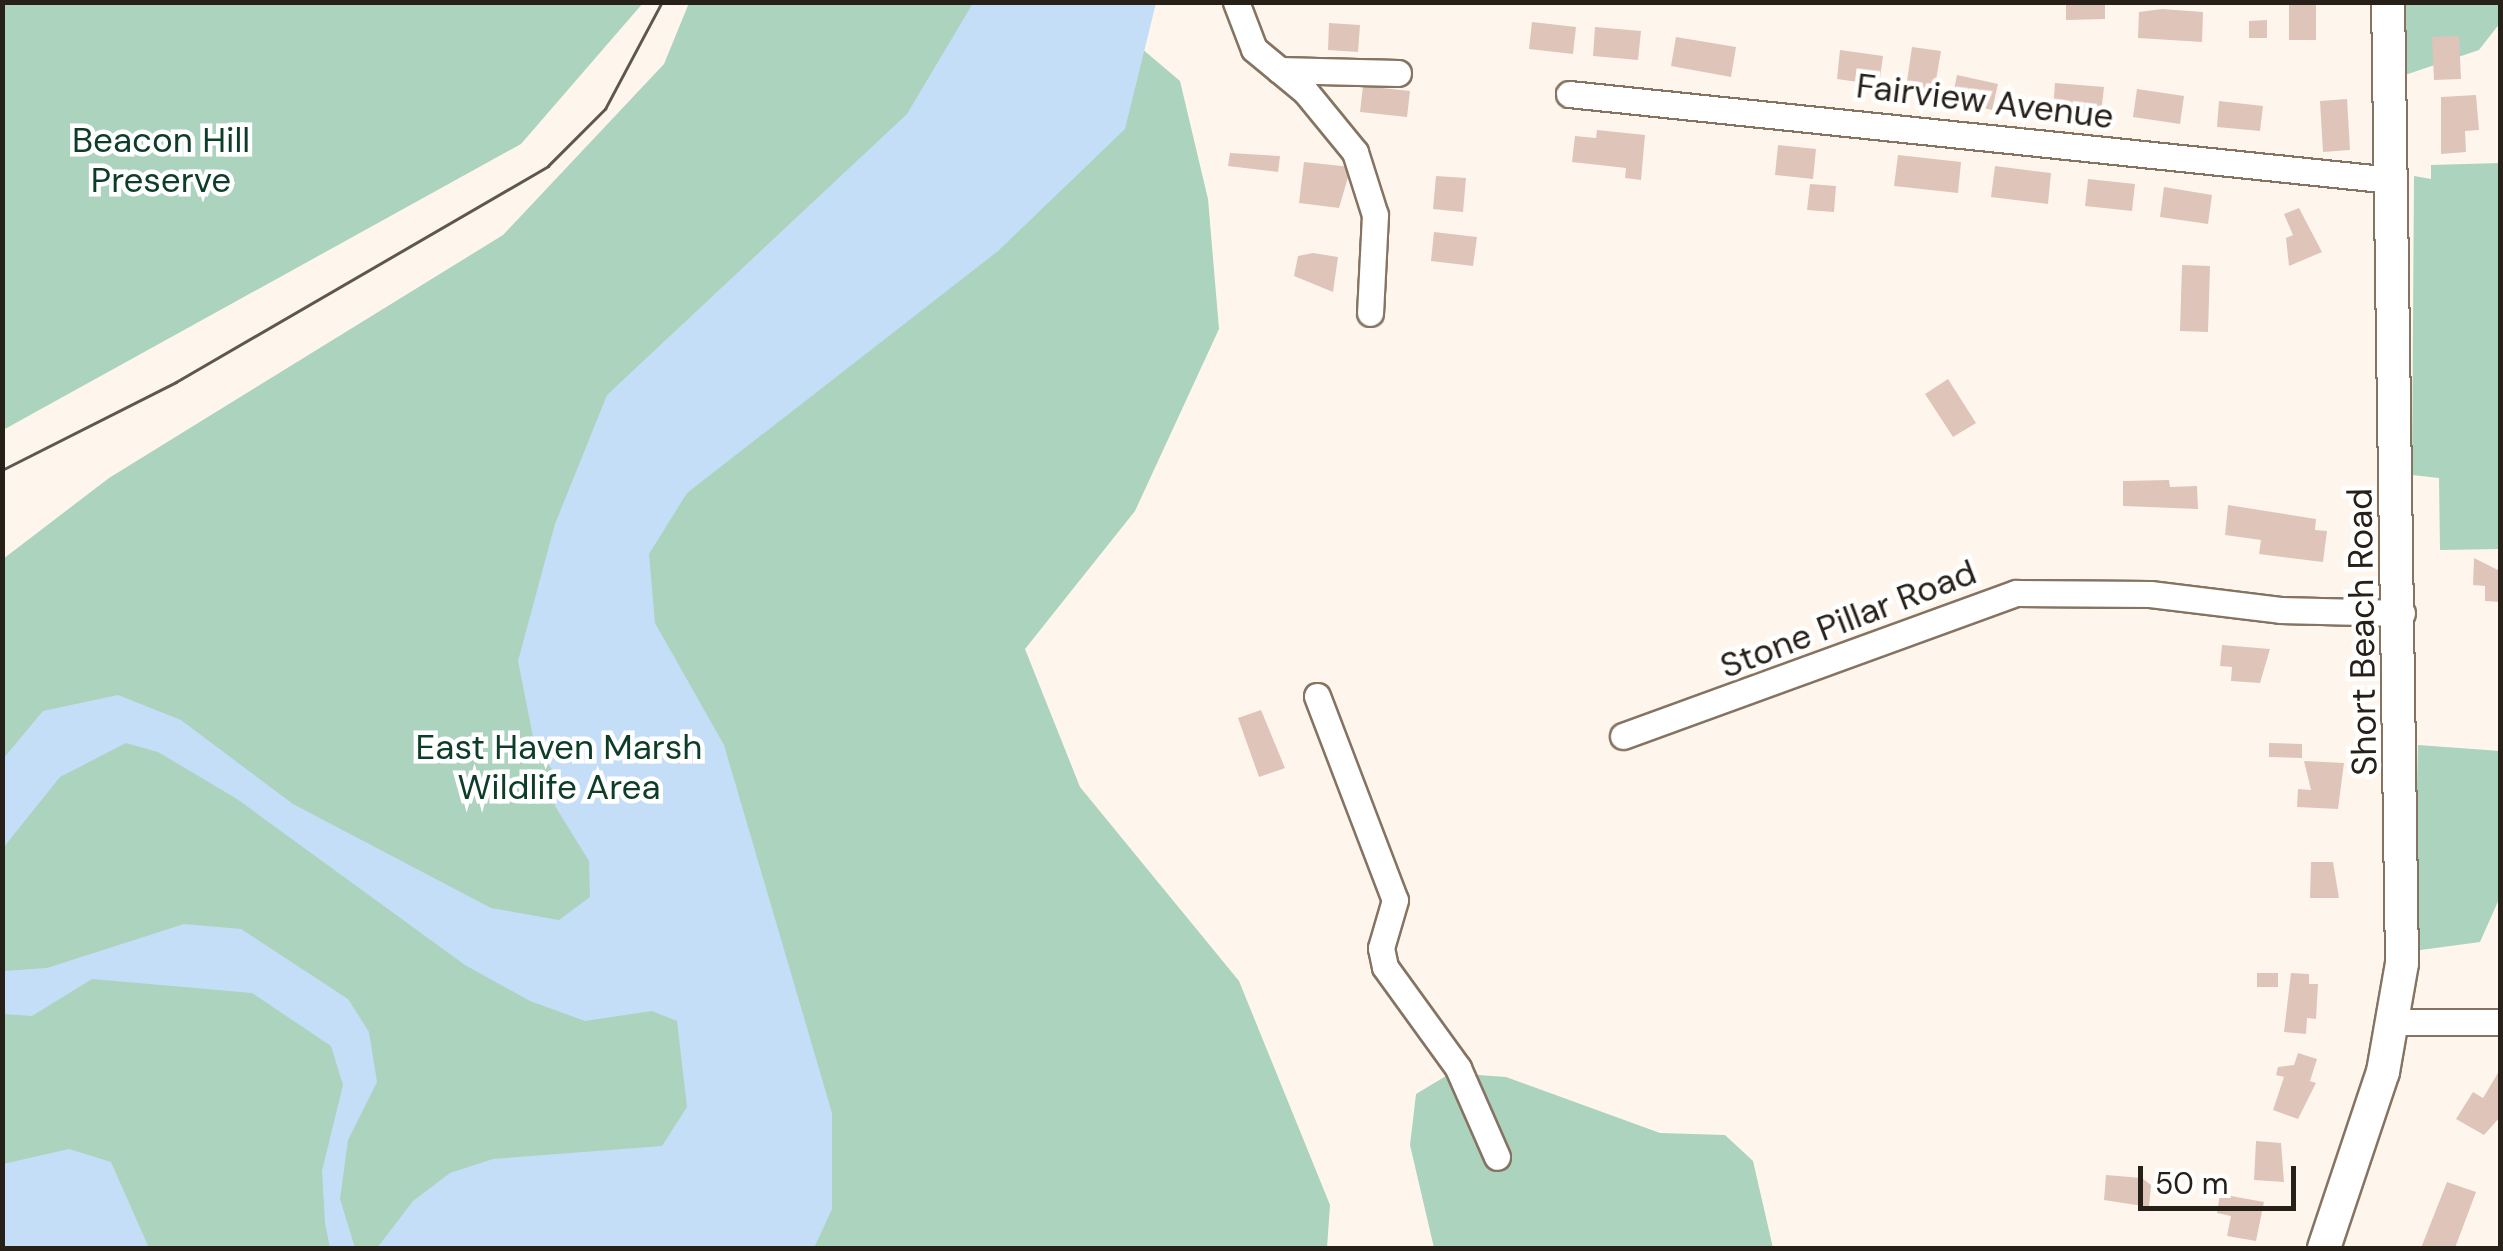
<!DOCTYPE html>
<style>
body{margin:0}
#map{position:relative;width:2503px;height:1251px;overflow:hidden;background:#fef6ed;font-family:"DM Sans",sans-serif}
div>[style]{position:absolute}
.green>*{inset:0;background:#abd3bd}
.water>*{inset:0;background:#c5def8}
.building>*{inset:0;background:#dfc4b9}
.roads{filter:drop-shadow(2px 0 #867462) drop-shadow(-2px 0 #867462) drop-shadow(0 2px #867462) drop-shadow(0 -2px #867462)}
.minor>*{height:25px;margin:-12.5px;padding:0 12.5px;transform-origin:12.5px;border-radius:12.5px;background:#fff}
.major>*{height:32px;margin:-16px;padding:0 16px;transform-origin:16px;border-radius:16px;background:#fff}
.tram>*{height:2.5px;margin:-1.25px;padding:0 1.25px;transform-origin:1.25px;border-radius:1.25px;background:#5e574f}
span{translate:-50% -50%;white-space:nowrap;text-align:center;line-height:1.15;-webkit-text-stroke:9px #fff;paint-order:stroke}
.street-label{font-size:35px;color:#272019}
.park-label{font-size:35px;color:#0d3d29}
.frame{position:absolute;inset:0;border:5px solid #272019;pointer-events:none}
.scale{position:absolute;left:2138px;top:1166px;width:158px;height:45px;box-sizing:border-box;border:5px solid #272019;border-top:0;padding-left:12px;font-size:30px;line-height:35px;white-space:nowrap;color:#272019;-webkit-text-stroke:8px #fff;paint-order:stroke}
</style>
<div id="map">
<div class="green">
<i style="clip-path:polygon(3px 2px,643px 2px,643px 3px,521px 144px,3px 430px)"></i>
<i style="clip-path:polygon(689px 3px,1088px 3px,1180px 81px,1208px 199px,1219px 329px,1135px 511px,1025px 649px,1080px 787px,1239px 981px,1330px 1205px,1327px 1248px,3px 1248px,3px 559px,109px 478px,503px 235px,664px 64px)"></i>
<i style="clip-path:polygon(2402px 3px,2500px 3px,2500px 23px,2479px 50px,2399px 77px)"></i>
<i style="clip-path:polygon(2500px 163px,2500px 549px,2440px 550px,2439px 478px,2412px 475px,2414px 176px,2431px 179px,2431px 165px)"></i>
<i style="clip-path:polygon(2418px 745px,2500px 751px,2500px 897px,2480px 942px,2413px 951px)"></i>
<i style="clip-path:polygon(1451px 1073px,1506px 1077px,1660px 1133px,1725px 1135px,1753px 1161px,1773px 1248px,1434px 1248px,1410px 1145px,1416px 1094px)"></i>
</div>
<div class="water">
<i style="clip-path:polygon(973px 3px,1156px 3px,1125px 129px,998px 251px,687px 493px,649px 554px,655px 623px,724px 745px,832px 1113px,832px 1209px,814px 1248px,377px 1248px,413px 1201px,450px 1173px,493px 1159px,662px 1146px,687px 1107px,677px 1021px,652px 1011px,585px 1021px,530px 1001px,465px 965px,237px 799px,158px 752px,126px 743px,60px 777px,3px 848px,3px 759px,43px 711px,118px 695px,181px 720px,293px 804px,491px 908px,559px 920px,590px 897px,589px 861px,555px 806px,557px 774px,536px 752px,518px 661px,555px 524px,607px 395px,907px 114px)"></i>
<i style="clip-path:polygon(184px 924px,241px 929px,348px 999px,369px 1032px,377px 1082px,348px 1140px,340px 1199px,355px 1248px,330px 1248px,325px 1223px,322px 1171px,343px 1085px,331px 1046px,252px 993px,92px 979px,32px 1016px,3px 1014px,3px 971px,47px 968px)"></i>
<i style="clip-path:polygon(69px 1149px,111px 1162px,149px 1248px,3px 1248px,3px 1164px)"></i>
</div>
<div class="building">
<i style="clip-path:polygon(2066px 2px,2105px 2px,2105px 19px,2066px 20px)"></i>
<i style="clip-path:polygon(2289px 2px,2316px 2px,2316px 40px,2289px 40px)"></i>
<i style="clip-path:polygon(2162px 9px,2203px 12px,2202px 42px,2138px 38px,2139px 12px)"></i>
<i style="clip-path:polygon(2267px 20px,2267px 38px,2249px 38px,2249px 21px)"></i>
<i style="clip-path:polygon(1532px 22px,1576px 27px,1573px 54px,1529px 49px)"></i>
<i style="clip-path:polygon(1329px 23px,1360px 25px,1358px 52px,1328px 50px)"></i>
<i style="clip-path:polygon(1595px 27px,1641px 31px,1638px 60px,1593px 56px)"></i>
<i style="clip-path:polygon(2459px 36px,2461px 79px,2434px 80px,2432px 37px)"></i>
<i style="clip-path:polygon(1676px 37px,1736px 47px,1731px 77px,1671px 66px)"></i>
<i style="clip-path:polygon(1912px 47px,1941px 51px,1934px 92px,1906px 88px)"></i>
<i style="clip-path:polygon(1840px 50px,1883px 56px,1879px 85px,1837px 79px)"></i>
<i style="clip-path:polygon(1957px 75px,1998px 84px,1992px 110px,1952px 100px)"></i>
<i style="clip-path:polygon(2055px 83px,2104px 87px,2101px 114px,2053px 110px)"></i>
<i style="clip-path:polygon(1363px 86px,1410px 91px,1407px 117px,1360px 112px)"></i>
<i style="clip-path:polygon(2137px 89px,2184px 96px,2180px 124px,2133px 117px)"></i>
<i style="clip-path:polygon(2476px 95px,2479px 130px,2465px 131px,2466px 152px,2441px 154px,2441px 97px)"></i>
<i style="clip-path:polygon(2347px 99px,2350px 150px,2323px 152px,2320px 101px)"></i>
<i style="clip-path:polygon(2219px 101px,2263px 106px,2260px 131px,2217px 127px)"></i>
<i style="clip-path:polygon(1597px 130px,1645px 135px,1641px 180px,1625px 178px,1626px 168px,1572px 162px,1575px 136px,1596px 138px)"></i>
<i style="clip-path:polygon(1778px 145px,1816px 149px,1813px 179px,1775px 175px)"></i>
<i style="clip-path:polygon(1230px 153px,1280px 156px,1278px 172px,1228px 166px)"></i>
<i style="clip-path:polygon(1898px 155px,1961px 162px,1958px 193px,1894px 186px)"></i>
<i style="clip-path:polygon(1304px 162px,1351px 167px,1339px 208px,1299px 203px)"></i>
<i style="clip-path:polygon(1995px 166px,2051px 173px,2048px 204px,1991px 197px)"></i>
<i style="clip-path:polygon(1436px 176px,1466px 178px,1463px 212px,1433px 209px)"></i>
<i style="clip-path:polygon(2088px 179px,2135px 184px,2132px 211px,2085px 206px)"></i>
<i style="clip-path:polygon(1810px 184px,1836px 186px,1834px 212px,1807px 210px)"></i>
<i style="clip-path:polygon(2164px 187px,2212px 195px,2208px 224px,2160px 217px)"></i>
<i style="clip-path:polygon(2299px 208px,2322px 252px,2289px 266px,2286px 238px,2293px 235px,2284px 214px)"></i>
<i style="clip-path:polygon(1434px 232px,1477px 237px,1473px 266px,1431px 261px)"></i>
<i style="clip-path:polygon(1313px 253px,1338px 257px,1333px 292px,1294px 276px,1298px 256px)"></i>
<i style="clip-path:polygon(2182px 265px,2210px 266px,2208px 332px,2180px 331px)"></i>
<i style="clip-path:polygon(1948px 379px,1976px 423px,1953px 437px,1925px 394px)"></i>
<i style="clip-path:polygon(2169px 480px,2170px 487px,2197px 486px,2198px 509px,2123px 506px,2123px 481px)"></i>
<i style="clip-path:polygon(2228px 505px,2316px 519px,2315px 530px,2327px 531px,2323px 562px,2259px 554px,2261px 540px,2225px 535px)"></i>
<i style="clip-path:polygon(2474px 558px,2500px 571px,2500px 602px,2485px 601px,2485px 586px,2473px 585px)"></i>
<i style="clip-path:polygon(2222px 645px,2270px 649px,2260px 683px,2231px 681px,2232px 667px,2220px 666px)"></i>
<i style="clip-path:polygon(1261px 710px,1285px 768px,1259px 777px,1238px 718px)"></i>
<i style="clip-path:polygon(2269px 743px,2302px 744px,2302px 758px,2269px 757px)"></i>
<i style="clip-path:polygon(2304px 761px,2344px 763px,2338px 809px,2297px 807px,2298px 789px,2311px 790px)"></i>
<i style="clip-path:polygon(2311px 862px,2333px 862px,2339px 898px,2310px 898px)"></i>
<i style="clip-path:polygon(2257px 973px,2278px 973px,2278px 987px,2257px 987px)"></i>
<i style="clip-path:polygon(2291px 973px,2309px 974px,2309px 984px,2318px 984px,2316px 1019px,2307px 1018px,2306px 1034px,2284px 1032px)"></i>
<i style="clip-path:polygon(2298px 1053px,2317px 1059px,2310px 1081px,2316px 1083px,2298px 1119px,2273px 1110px,2284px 1077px,2276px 1075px,2278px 1067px,2294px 1065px)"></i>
<i style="clip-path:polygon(2498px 1073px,2500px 1117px,2484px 1135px,2456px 1119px,2473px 1092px,2483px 1098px)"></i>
<i style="clip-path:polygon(2256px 1141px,2281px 1143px,2284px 1182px,2254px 1180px)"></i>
<i style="clip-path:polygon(2106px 1175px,2142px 1178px,2151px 1185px,2149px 1207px,2104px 1200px)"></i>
<i style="clip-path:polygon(2447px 1182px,2476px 1192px,2455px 1248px,2421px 1248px)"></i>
<i style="clip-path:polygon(2220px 1194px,2264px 1202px,2256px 1241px,2227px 1236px,2231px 1216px,2217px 1213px)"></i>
</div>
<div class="roads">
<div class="minor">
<i style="left:1236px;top:2px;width:50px;rotate:69deg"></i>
<i style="left:1254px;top:49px;width:66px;rotate:39.5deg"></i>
<i style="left:1305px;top:91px;width:79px;rotate:50.7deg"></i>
<i style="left:1355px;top:152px;width:66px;rotate:72.4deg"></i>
<i style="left:1375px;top:215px;width:98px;rotate:92.9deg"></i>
<i style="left:1279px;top:70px;width:119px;rotate:1.4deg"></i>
<i style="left:1569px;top:94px;width:827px;rotate:5.97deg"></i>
<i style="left:1317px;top:696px;width:218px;rotate:69.1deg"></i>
<i style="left:1395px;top:900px;width:50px;rotate:106.3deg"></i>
<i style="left:1381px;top:948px;width:19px;rotate:78deg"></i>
<i style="left:1385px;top:967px;width:125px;rotate:54.1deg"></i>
<i style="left:1458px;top:1068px;width:97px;rotate:66.3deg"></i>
<i style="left:1623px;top:736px;width:418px;rotate:-20deg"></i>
<i style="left:2016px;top:593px;width:134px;rotate:0.4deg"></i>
<i style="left:2150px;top:594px;width:131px;rotate:7deg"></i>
<i style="left:2280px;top:610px;width:122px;rotate:1.4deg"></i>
<i style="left:2394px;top:1022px;width:106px"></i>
</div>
<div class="major">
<i style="left:2324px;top:1248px;width:186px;rotate:-71.5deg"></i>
<i style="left:2383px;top:1072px;width:111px;rotate:-80.1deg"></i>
<i style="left:2402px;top:963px;width:961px;rotate:-90.83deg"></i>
</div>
</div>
<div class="tram">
<i style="left:2px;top:470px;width:195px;rotate:-26.8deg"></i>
<i style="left:176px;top:382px;width:430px;rotate:-30.1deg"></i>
<i style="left:548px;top:166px;width:81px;rotate:-45deg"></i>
<i style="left:605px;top:109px;width:121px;rotate:-62deg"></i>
</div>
<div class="street-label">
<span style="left:1985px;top:101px;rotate:7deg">Fairview Avenue</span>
<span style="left:1848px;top:619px;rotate:-21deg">Stone Pillar Road</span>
<span style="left:2362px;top:632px;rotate:-91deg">Short Beach Road</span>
</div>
<div class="park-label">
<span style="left:161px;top:160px">Beacon Hill<br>Preserve</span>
<span style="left:559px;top:767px">East Haven Marsh<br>Wildlife Area</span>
</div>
<div class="frame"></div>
<div class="scale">50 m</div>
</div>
